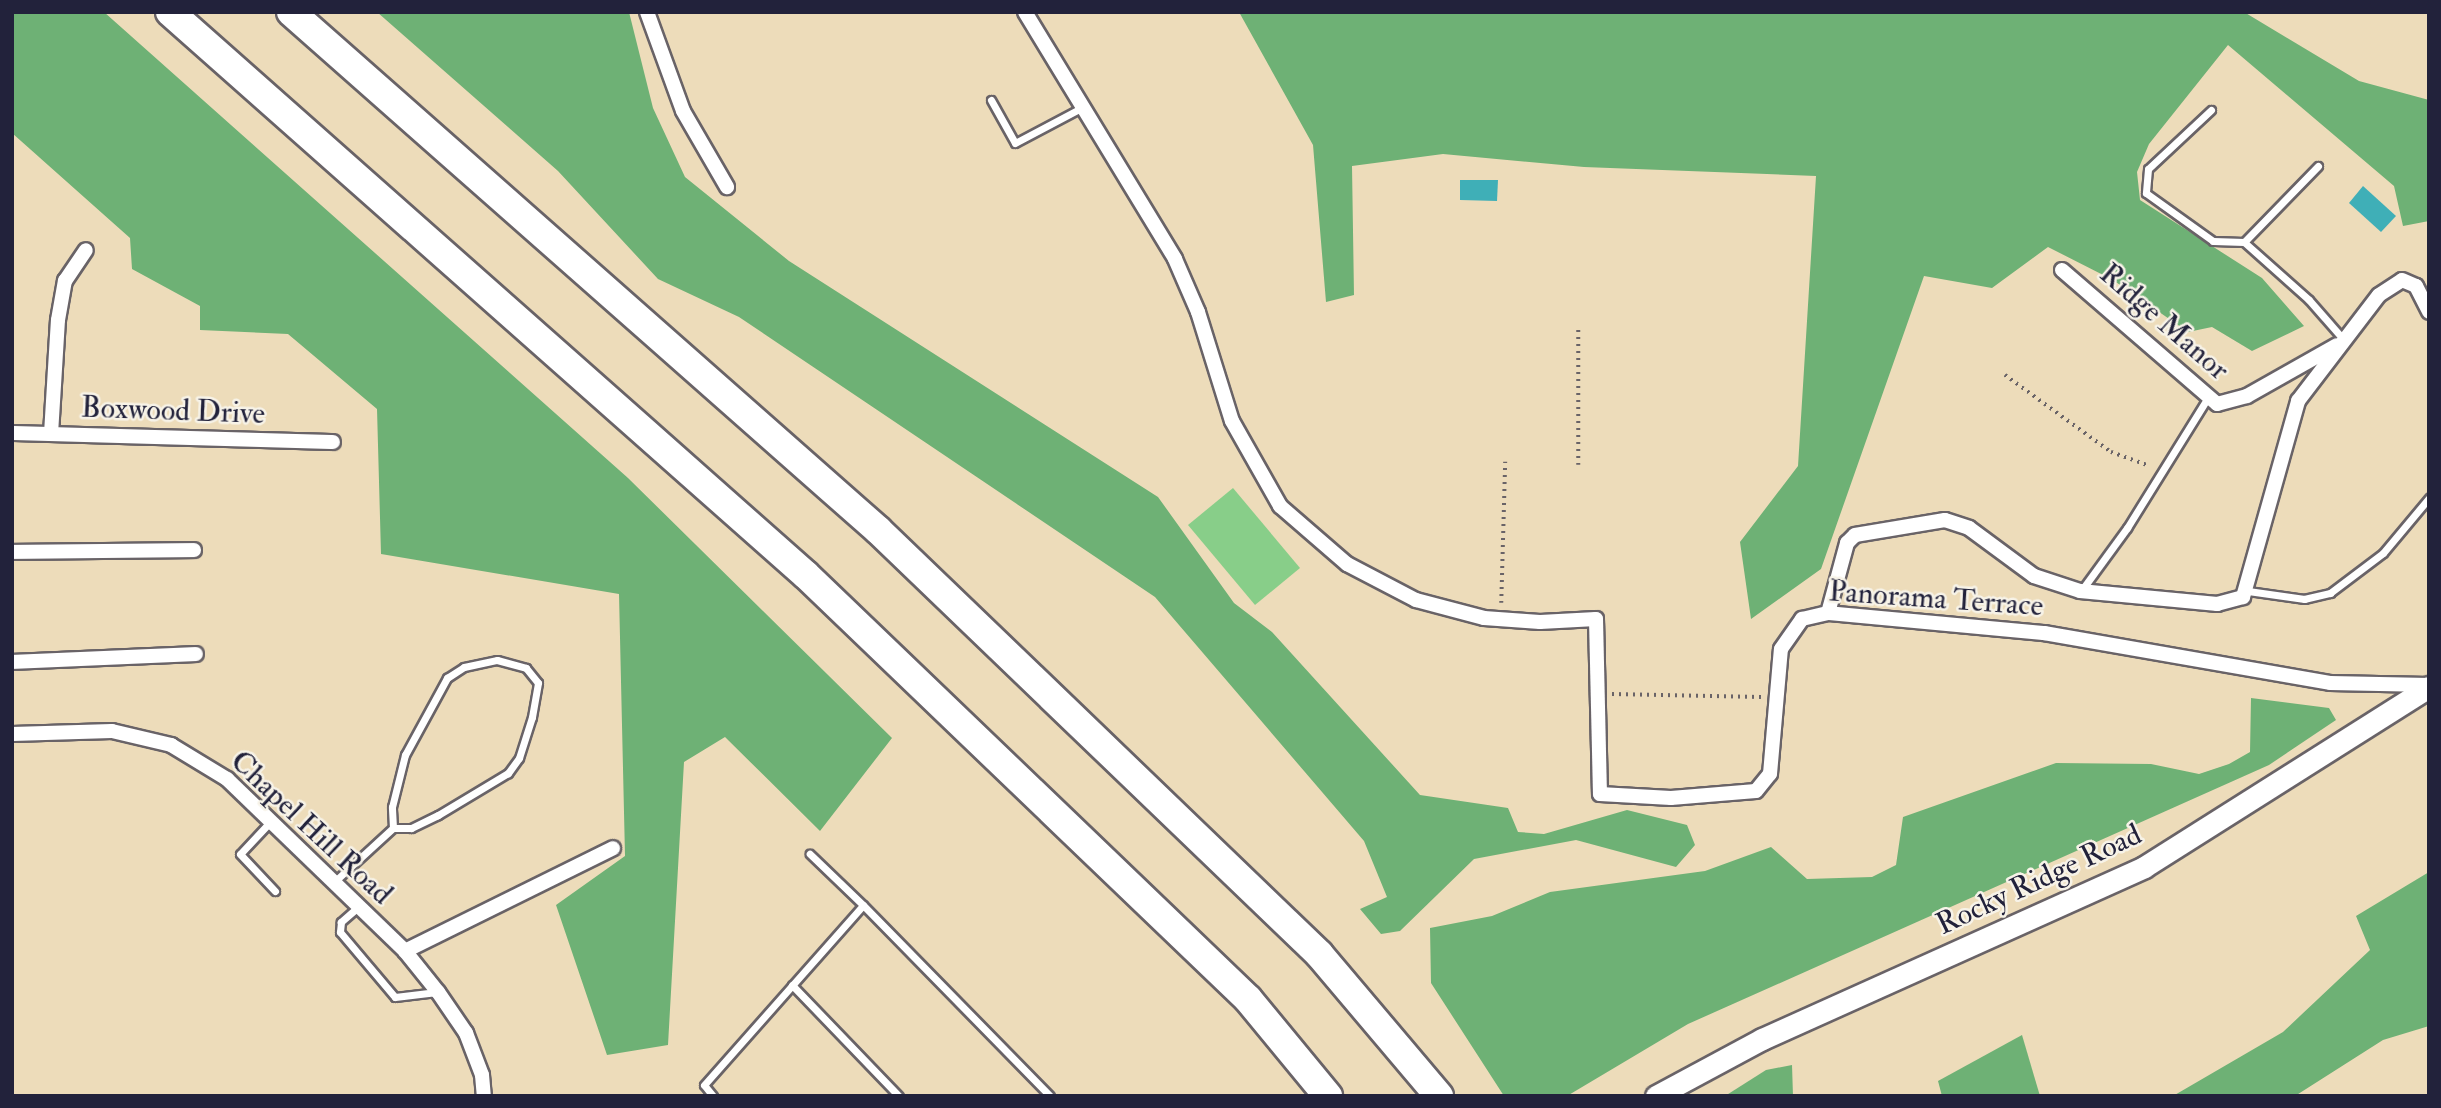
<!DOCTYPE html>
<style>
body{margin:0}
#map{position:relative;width:2441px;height:1108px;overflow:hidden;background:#eddcba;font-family:"IM FELL Double Pica",serif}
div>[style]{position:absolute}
.green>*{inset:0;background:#88ce89}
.forest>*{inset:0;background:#6eb175}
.water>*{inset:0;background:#3fafb7}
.path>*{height:3.5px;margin-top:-1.75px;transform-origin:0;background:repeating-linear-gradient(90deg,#696367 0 2px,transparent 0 7px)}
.roads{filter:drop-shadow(2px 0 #696367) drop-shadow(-2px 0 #696367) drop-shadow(0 2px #696367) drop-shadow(0 -2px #696367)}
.service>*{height:7px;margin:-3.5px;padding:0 3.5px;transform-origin:3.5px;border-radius:3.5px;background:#fff}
.minor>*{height:14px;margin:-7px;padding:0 7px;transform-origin:7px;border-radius:7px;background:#fff}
.secondary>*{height:21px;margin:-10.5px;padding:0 10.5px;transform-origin:10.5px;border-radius:10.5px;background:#fff}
.motorway>*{height:28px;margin:-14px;padding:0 14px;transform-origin:14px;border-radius:14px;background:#fff}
span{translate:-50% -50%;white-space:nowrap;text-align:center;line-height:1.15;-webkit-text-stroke:5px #f7f3e8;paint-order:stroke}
.street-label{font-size:30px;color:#22223b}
.frame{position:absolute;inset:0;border:14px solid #22223b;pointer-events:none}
</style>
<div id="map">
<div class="green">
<i style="clip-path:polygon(1233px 488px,1300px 568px,1255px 605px,1188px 525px)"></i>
</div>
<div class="forest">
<i style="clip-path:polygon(12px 12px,104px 12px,628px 478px,892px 738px,820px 831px,725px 737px,684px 762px,668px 1045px,607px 1055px,556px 905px,625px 856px,619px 594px,381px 554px,377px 409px,288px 334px,200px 330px,200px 306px,132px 269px,130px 238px,12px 133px)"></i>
<i style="clip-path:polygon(377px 12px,629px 12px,653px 108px,685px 177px,789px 261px,1158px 497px,1234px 603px,1272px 632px,1420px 795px,1508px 808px,1518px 832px,1544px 834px,1627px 810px,1687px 825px,1695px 845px,1676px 867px,1576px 840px,1474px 859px,1400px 931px,1381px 934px,1360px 909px,1387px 897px,1364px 841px,1155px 597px,739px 317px,658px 279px,558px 171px)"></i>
<i style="clip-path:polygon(1239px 12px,2244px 12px,2359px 81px,2429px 100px,2429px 221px,2403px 226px,2394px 186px,2228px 45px,2149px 144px,2137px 172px,2140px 200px,2262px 278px,2304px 326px,2252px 351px,2212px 327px,2188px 332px,2113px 280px,2048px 247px,1992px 288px,1924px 276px,1821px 569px,1751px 619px,1740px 542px,1798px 466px,1816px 176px,1584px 167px,1443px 154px,1352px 166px,1354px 295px,1326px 302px,1313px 145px)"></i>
<i style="clip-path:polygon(2251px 698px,2329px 708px,2336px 720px,2269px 765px,1688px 1024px,1567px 1096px,1504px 1096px,1431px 983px,1430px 928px,1492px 916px,1550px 892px,1705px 871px,1771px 847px,1807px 879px,1872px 877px,1896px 865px,1903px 817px,2056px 763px,2151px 764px,2199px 774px,2229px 764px,2250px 752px)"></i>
<i style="clip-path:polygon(2429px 872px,2429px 1026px,2383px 1040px,2295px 1096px,2173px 1096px,2283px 1032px,2370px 950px,2356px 916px)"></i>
<i style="clip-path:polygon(2022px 1035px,2040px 1096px,1942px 1096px,1938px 1081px)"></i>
<i style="clip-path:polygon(1792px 1065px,1793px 1096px,1725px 1096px,1766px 1070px)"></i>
</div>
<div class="water">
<i style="clip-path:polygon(1460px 180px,1498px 180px,1497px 201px,1460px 200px)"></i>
<i style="clip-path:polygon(2363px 186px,2396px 216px,2381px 232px,2349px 203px)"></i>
</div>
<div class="path">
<i style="left:2005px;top:375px;width:131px;rotate:36deg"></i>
<i style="left:2111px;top:452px;width:41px;rotate:19.7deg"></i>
<i style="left:1578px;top:465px;width:138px;rotate:-90deg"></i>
<i style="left:1501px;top:603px;width:141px;rotate:-88.4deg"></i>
<i style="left:1612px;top:694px;width:149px;rotate:1.2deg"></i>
</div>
<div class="roads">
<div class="service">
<i style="left:991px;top:100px;width:49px;rotate:60.8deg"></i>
<i style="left:1015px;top:143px;width:77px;rotate:-27.9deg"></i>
<i style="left:2211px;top:110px;width:86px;rotate:136.9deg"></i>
<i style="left:2148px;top:169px;width:24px;rotate:95deg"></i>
<i style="left:2146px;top:193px;width:82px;rotate:35.6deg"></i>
<i style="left:2213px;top:241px;width:31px;rotate:2deg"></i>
<i style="left:2318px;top:166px;width:106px;rotate:134.2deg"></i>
<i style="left:2244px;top:242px;width:87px;rotate:41.7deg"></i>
<i style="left:2309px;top:300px;width:53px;rotate:48.8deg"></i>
<i style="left:2081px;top:591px;width:78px;rotate:-53.9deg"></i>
<i style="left:2127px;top:528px;width:152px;rotate:-58.2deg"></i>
<i style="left:2248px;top:591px;width:57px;rotate:8.1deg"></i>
<i style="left:2304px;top:599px;width:27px;rotate:-13deg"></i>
<i style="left:2330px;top:593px;width:66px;rotate:-37deg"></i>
<i style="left:2383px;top:553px;width:72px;rotate:-50.1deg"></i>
<i style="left:271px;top:821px;width:45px;rotate:133.2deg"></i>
<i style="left:240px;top:854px;width:51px;rotate:46.6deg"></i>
<i style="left:334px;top:882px;width:80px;rotate:-42.5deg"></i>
<i style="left:393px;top:828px;width:21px;rotate:-93deg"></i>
<i style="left:392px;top:807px;width:54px;rotate:-76deg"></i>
<i style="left:405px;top:755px;width:88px;rotate:-61.4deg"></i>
<i style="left:447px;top:678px;width:20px;rotate:-33deg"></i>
<i style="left:464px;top:667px;width:34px;rotate:-12deg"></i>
<i style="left:497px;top:660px;width:30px;rotate:15deg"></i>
<i style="left:526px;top:668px;width:19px;rotate:51deg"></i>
<i style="left:538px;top:683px;width:35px;rotate:100deg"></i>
<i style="left:532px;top:717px;width:43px;rotate:107.6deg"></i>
<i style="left:519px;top:758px;width:19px;rotate:126deg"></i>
<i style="left:508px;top:773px;width:82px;rotate:149deg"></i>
<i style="left:438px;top:815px;width:30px;rotate:154deg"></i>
<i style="left:411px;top:828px;width:18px;rotate:180deg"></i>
<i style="left:863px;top:905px;width:267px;rotate:45.6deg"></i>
<i style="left:358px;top:907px;width:23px;rotate:139deg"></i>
<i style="left:341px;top:922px;width:10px;rotate:96deg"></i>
<i style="left:340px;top:932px;width:85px;rotate:49.8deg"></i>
<i style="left:395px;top:997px;width:42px;rotate:-6.8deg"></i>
<i style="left:792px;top:985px;width:154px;rotate:46.1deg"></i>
<i style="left:713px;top:1096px;width:14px;rotate:-129deg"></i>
<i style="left:704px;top:1085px;width:240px;rotate:-48.5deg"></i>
<i style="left:863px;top:905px;width:74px;rotate:-136.1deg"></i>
</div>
<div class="minor">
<i style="left:647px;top:12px;width:105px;rotate:70deg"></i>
<i style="left:683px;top:111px;width:88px;rotate:59.9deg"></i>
<i style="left:1025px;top:12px;width:289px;rotate:58.7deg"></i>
<i style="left:1175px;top:259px;width:58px;rotate:66.5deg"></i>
<i style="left:1198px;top:312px;width:114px;rotate:72.7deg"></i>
<i style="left:1232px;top:421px;width:98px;rotate:60.5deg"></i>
<i style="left:1280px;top:506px;width:89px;rotate:40.9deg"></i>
<i style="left:1347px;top:564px;width:78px;rotate:27.6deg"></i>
<i style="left:1416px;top:600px;width:70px;rotate:14.8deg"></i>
<i style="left:1484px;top:618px;width:56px;rotate:4.1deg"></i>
<i style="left:1540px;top:622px;width:56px;rotate:-3.1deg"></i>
<i style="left:1596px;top:619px;width:175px;rotate:88.7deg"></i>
<i style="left:1600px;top:794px;width:71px;rotate:3.2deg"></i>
<i style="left:1671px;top:798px;width:85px;rotate:-4.7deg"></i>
<i style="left:1756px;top:791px;width:22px;rotate:-51deg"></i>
<i style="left:1770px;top:774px;width:125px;rotate:-85deg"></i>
<i style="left:1781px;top:649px;width:37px;rotate:-55deg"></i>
<i style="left:1802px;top:619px;width:27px;rotate:-13deg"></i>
<i style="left:1828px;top:613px;width:217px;rotate:5.3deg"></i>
<i style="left:2044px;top:633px;width:290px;rotate:9.9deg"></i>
<i style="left:2330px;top:683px;width:99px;rotate:1.2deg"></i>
<i style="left:2062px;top:270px;width:205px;rotate:40.8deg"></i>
<i style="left:2217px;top:404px;width:31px;rotate:-15deg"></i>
<i style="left:2247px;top:396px;width:103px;rotate:-29.5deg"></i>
<i style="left:12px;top:433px;width:321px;rotate:1.6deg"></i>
<i style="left:51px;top:434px;width:114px;rotate:-86.5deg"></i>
<i style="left:58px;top:320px;width:40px;rotate:-80deg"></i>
<i style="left:65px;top:281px;width:37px;rotate:-56deg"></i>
<i style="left:12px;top:552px;width:182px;rotate:-0.6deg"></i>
<i style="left:1828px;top:613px;width:73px;rotate:-74.8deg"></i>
<i style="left:1847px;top:543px;width:11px;rotate:-45deg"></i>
<i style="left:1855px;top:535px;width:91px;rotate:-9.5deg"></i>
<i style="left:1945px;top:520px;width:25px;rotate:18deg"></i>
<i style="left:1969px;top:528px;width:81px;rotate:36.4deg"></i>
<i style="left:2034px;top:576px;width:48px;rotate:18.1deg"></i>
<i style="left:2080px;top:591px;width:138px;rotate:5.4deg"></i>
<i style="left:2217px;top:604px;width:27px;rotate:-15deg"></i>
<i style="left:2243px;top:597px;width:204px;rotate:-74.3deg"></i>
<i style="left:2298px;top:401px;width:133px;rotate:-52.6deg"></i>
<i style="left:2379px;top:295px;width:27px;rotate:-33deg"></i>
<i style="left:2402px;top:280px;width:15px;rotate:23deg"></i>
<i style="left:2416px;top:286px;width:29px;rotate:63deg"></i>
<i style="left:12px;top:662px;width:184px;rotate:-2.5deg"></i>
<i style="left:12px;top:734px;width:100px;rotate:-1.7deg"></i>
<i style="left:112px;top:731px;width:61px;rotate:13.3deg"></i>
<i style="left:171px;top:745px;width:66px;rotate:31.3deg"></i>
<i style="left:227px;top:779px;width:248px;rotate:44deg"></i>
<i style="left:405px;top:951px;width:53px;rotate:51.2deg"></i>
<i style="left:438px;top:992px;width:50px;rotate:55.7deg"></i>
<i style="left:466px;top:1033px;width:45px;rotate:69.1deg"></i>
<i style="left:482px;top:1075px;width:21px;rotate:85deg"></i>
<i style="left:405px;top:951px;width:232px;rotate:-26.3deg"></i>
</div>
<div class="secondary">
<i style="left:1656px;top:1096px;width:120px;rotate:-28.3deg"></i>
<i style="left:1762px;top:1039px;width:419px;rotate:-24.2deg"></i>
<i style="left:2144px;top:867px;width:337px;rotate:-32.3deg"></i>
</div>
<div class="motorway">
<i style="left:170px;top:12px;width:849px;rotate:41.52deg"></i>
<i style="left:806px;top:575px;width:612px;rotate:43.81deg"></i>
<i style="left:1248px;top:999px;width:126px;rotate:50.5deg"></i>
<i style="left:291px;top:12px;width:783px;rotate:41.43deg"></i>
<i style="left:878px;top:530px;width:612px;rotate:43.87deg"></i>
<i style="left:1319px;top:954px;width:186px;rotate:49.8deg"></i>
</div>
</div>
<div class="street-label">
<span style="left:2164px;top:322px;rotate:41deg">Ridge Manor</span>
<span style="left:173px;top:411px;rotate:2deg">Boxwood Drive</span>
<span style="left:1936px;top:599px;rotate:4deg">Panorama Terrace</span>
<span style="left:311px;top:828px;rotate:43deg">Chapel Hill Road</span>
<span style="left:2039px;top:880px;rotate:-25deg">Rocky Ridge Road</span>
</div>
<div class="frame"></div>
</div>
